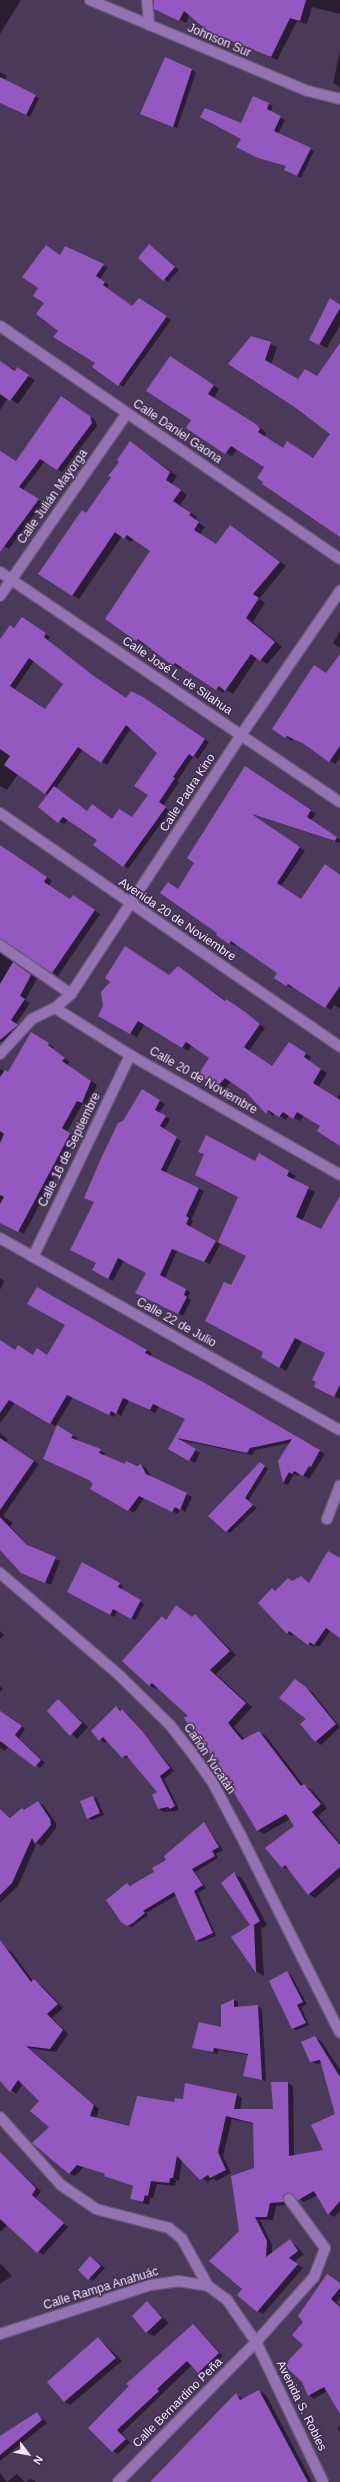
<!DOCTYPE html>
<meta charset="utf-8">
<style>
body{margin:0}
#map{position:relative;width:340px;height:2482px;overflow:hidden;background:#4b395a;font-family:Arial,sans-serif}
div>[style]{position:absolute}
.shadow>*{inset:0;background:#0007}
.building>*{inset:0;background:#9459c1}
.roads{filter:drop-shadow(1px 0 #695877) drop-shadow(-1px 0 #695877) drop-shadow(0 1px #695877) drop-shadow(0 -1px #695877)}
.minor>*{height:10px;margin:-5px;padding:0 5px;transform-origin:5px;border-radius:5px;background:#9573b2}
span{translate:-50% -50%;white-space:nowrap;text-align:center;line-height:1.15;-webkit-text-stroke:3px #402e4f;paint-order:stroke}
.street-label{font-size:12px;color:#f2e7fc}
.north{position:absolute;left:8px;top:2434px;width:40px;height:40px;-webkit-text-stroke:3px #402e4f;paint-order:stroke;rotate:122deg;font-size:11px;font-weight:700;line-height:16px;text-align:center;color:#f2e7fc}
.north::after{content:'';display:block;margin:auto;width:14px;height:18px;background:#f2e7fc;clip-path:polygon(50% 0,100% 100%,50% 72%,0 100%)}
</style>
<div id="map">
<div class="shadow">
<i style="clip-path:polygon(0 0,21px 0,0 34px)"></i>
<i style="clip-path:polygon(158px 0,340px 0,340px 14px,312px 7px,307px 24px,297px 21px,277px 60px,216px 35px,190px 14px,186px 23px,167px 14px)"></i>
<i style="clip-path:polygon(340px 51px,340px 87px,333px 83px)"></i>
<i style="clip-path:polygon(166px 58px,196px 72px,177px 128px,141px 114px)"></i>
<i style="clip-path:polygon(0 72px,7px 76px,5px 80px,39px 98px,30px 117px,0 103px)"></i>
<i style="clip-path:polygon(254px 97px,273px 106px,270px 112px,285px 120px,278px 134px,314px 151px,301px 178px,289px 172px,287px 166px,241px 149px,242px 125px)"></i>
<i style="clip-path:polygon(149px 246px,179px 270px,168px 282px,139px 258px)"></i>
<i style="clip-path:polygon(60px 256px,108px 267px,100px 279px,109px 285px,107px 288px,132px 307px,144px 302px,171px 320px,123px 387px,59px 330px,43px 320px,45px 302px)"></i>
<i style="clip-path:polygon(340px 305px,340px 325px,327px 348px,310px 339px)"></i>
<i style="clip-path:polygon(252px 337px,277px 347px,271px 365px,299px 380px,317px 377px,340px 357px,340px 536px,265px 467px,237px 449px,232px 456px,187px 428px,192px 420px,176px 361px,219px 389px,214px 398px,263px 430px,266px 433px,264px 437px,283px 449px,313px 459px,331px 434px,297px 407px,229px 364px)"></i>
<i style="clip-path:polygon(0 362px,35px 380px,18px 404px,8px 398px,0 410px)"></i>
<i style="clip-path:polygon(66px 400px,95px 420px,97px 426px,62px 472px,45px 461px,23px 490px,43px 503px,9px 549px,0 543px,0 452px,16px 462px)"></i>
<i style="clip-path:polygon(137px 447px,177px 476px,172px 484px,187px 495px,180px 505px,197px 517px,195px 520px,205px 527px,200px 534px,217px 545px,230px 526px,286px 566px,259px 599px,265px 603px,253px 622px,282px 647px,267px 664px,257px 658px,233px 694px,226px 690px,223px 693px,182px 667px,180px 669px,137px 640px,152px 551px,134px 538px,131px 542px,122px 536px,79px 599px,72px 595px,87px 514px)"></i>
<i style="clip-path:polygon(evenodd,27px 621px,50px 637px,48px 640px,100px 682px,127px 699px,149px 702px,209px 742px,198px 759px,194px 756px,177px 781px,179px 782px,163px 806px,170px 811px,128px 869px,98px 840px,68px 819px,64px 825px,39px 807px,48px 795px,18px 774px,7px 790px,0 786px,0 640px,10px 626px,15px 628px,27px 621px,34px 661px,64px 684px,46px 710px,15px 689px,34px 661px,27px 621px,131px 728px,158px 753px,149px 794px,132px 818px,113px 820px,98px 809px,88px 812px,56px 788px,83px 749px,107px 765px,131px 728px)"></i>
<i style="clip-path:polygon(340px 631px,340px 648px,333px 643px)"></i>
<i style="clip-path:polygon(340px 656px,340px 758px,335px 764px,307px 745px,294px 738px,292px 741px,273px 728px,327px 674px)"></i>
<i style="clip-path:polygon(251px 771px,316px 814px,311px 820px,340px 840px,340px 843px,254px 815px,305px 851px,281px 886px,301px 900px,340px 875px,340px 1009px,334px 1005px,331px 1010px,293px 986px,292px 988px,287px 985px,278px 973px,236px 944px,235px 946px,217px 935px,219px 932px,179px 890px)"></i>
<i style="clip-path:polygon(0 845px,52px 881px,49px 886px,71px 900px,79px 899px,100px 914px,58px 976px,10px 942px,0 944px,1px 954px,37px 979px,25px 1000px,30px 1003px,16px 1024px,23px 1029px,5px 1044px,0 1041px)"></i>
<i style="clip-path:polygon(178px 967px,265px 1028px,249px 1051px,273px 1067px,295px 1046px,311px 1057px,309px 1061px,327px 1073px,318px 1088px,337px 1099px,340px 1094px,340px 1144px,321px 1126px,304px 1115px,300px 1121px,289px 1115px,286px 1120px,275px 1113px,273px 1116px,249px 1093px,231px 1081px,225px 1089px,219px 1086px,201px 1072px,210px 1058px,192px 1045px,188px 1051px,145px 1024px,137px 1037px,99px 1016px,170px 976px)"></i>
<i style="clip-path:polygon(31px 1034px,54px 1047px,53px 1049px,70px 1062px,67px 1065px,97px 1085px,88px 1106px,83px 1103px,67px 1132px,75px 1137px,74px 1140px,24px 1234px,10px 1227px,0 1215px,0 1069px,22px 1080px)"></i>
<i style="clip-path:polygon(142px 1091px,165px 1104px,159px 1113px,170px 1119px,164px 1130px,181px 1141px,165px 1174px,204px 1191px,191px 1220px,193px 1221px,190px 1228px,220px 1244px,210px 1264px,177px 1251px,165px 1278px,190px 1292px,188px 1298px,191px 1300px,183px 1316px,141px 1295px,147px 1273px,124px 1260px,113px 1281px,93px 1270px,97px 1263px,95px 1202px,124px 1122px)"></i>
<i style="clip-path:polygon(259px 1154px,296px 1176px,293px 1181px,315px 1192px,302px 1221px,322px 1230px,340px 1205px,340px 1399px,322px 1390px,326px 1353px,302px 1341px,286px 1371px,262px 1357px,264px 1352px,231px 1286px,247px 1256px,255px 1162px)"></i>
<i style="clip-path:polygon(0 1278px,4px 1281px,0 1290px)"></i>
<i style="clip-path:polygon(38px 1288px,152px 1353px,150px 1357px,203px 1383px,325px 1454px,309px 1479px,299px 1473px,298px 1476px,294px 1474px,288px 1485px,283px 1483px,279px 1461px,290px 1443px,255px 1450px,252px 1455px,179px 1440px,200px 1453px,195px 1463px,169px 1448px,186px 1419px,159px 1406px,155px 1413px,129px 1400px,121px 1416px,116px 1413px,114px 1417px,73px 1397px,56px 1426px,78px 1438px,76px 1441px,105px 1453px,104px 1456px,126px 1465px,141px 1465px,146px 1468px,151px 1477px,192px 1497px,185px 1512px,180px 1509px,178px 1514px,144px 1498px,134px 1513px,91px 1488px,94px 1484px,57px 1427px,15px 1403px,0 1423px,0 1361px,16px 1351px,34px 1356px,48px 1356px,66px 1325px)"></i>
<i style="clip-path:polygon(0 1433px,8px 1440px,6px 1442px,39px 1464px,3px 1516px,13px 1523px,10px 1526px,30px 1548px,60px 1561px,51px 1585px,28px 1575px,0 1549px)"></i>
<i style="clip-path:polygon(264px 1465px,268px 1469px,248px 1501px,257px 1508px,230px 1533px,210px 1516px)"></i>
<i style="clip-path:polygon(340px 1559px,340px 1637px,331px 1630px,319px 1647px,315px 1645px,313px 1647px,294px 1634px,292px 1636px,287px 1633px,272px 1589px,276px 1591px,301px 1577px,310px 1584px)"></i>
<i style="clip-path:polygon(82px 1563px,123px 1586px,121px 1590px,144px 1604px,135px 1620px,118px 1610px,114px 1617px,68px 1592px)"></i>
<i style="clip-path:polygon(196px 1615px,236px 1655px,216px 1674px,252px 1707px,234px 1727px,245px 1740px,259px 1732px,266px 1736px,304px 1786px,311px 1789px,327px 1808px,318px 1816px,340px 1843px,340px 1876px,315px 1898px,309px 1894px,290px 1870px,282px 1867px,295px 1826px,290px 1819px,264px 1834px,257px 1830px,190px 1716px,158px 1687px,156px 1689px,149px 1685px,162px 1617px,167px 1620px,193px 1618px)"></i>
<i style="clip-path:polygon(0 1631px,4px 1635px,0 1639px)"></i>
<i style="clip-path:polygon(301px 1684px,312px 1692px,340px 1727px,321px 1745px,316px 1741px,308px 1719px)"></i>
<i style="clip-path:polygon(0 1686px,3px 1689px,0 1692px)"></i>
<i style="clip-path:polygon(58px 1700px,88px 1727px,77px 1739px,49px 1711px)"></i>
<i style="clip-path:polygon(116px 1707px,127px 1713px,174px 1771px,164px 1779px,179px 1809px,176px 1811px,164px 1812px,159px 1809px,153px 1795px,158px 1793px,130px 1758px,123px 1757px,107px 1740px,105px 1743px,100px 1740px)"></i>
<i style="clip-path:polygon(7px 1716px,25px 1729px,19px 1738px,45px 1763px,40px 1768px,9px 1746px,5px 1751px,0 1748px,0 1718px)"></i>
<i style="clip-path:polygon(93px 1797px,97px 1799px,104px 1815px,92px 1820px,88px 1818px)"></i>
<i style="clip-path:polygon(38px 1802px,44px 1806px,56px 1823px,56px 1828px,42px 1846px,37px 1843px,18px 1886px,0 1903px,0 1809px,11px 1818px,22px 1809px,25px 1811px)"></i>
<i style="clip-path:polygon(204px 1823px,223px 1850px,216px 1854px,218px 1858px,195px 1872px,206px 1888px,198px 1893px,216px 1936px,200px 1942px,196px 1940px,177px 1895px,146px 1913px,148px 1915px,132px 1927px,127px 1925px,128px 1884px,131px 1886px,155px 1872px)"></i>
<i style="clip-path:polygon(234px 1874px,242px 1878px,267px 1925px,261px 1929px,264px 1976px,257px 1972px,232px 1938px,251px 1925px)"></i>
<i style="clip-path:polygon(5px 1948px,11px 1951px,33px 1981px,40px 1984px,63px 2008px,52px 2018px,68px 2034px,56px 2052px,29px 2048px,99px 2109px,96px 2119px,130px 2127px,184px 2100px,237px 2095px,242px 2098px,240px 2110px,274px 2110px,288px 2083px,293px 2086px,294px 2156px,324px 2151px,336px 2114px,322px 2063px,317px 2064px,311px 2061px,315px 2037px,321px 2041px,340px 2070px,340px 2211px,334px 2217px,329px 2214px,318px 2195px,304px 2202px,296px 2196px,291px 2196px,289px 2205px,276px 2206px,273px 2220px,260px 2220px,272px 2245px,272px 2254px,290px 2240px,304px 2254px,294px 2262px,303px 2268px,263px 2314px,258px 2311px,243px 2289px,240px 2231px,255px 2168px,254px 2124px,232px 2119px,223px 2156px,231px 2173px,217px 2181px,213px 2179px,207px 2182px,182px 2160px,179px 2181px,176px 2180px,175px 2186px,157px 2184px,153px 2198px,150px 2198px,149px 2205px,131px 2199px,134px 2187px,106px 2175px,84px 2167px,75px 2176px,69px 2173px,40px 2101px,23px 2084px,16px 2094px,0 2080px,0 1953px)"></i>
<i style="clip-path:polygon(287px 1973px,291px 1975px,307px 2004px,301px 2007px,309px 2025px,296px 2030px,292px 2028px)"></i>
<i style="clip-path:polygon(234px 2000px,238px 2002px,238px 2008px,258px 2006px,262px 2009px,266px 2081px,244px 2075px,249px 2055px,219px 2050px,217px 2054px,193px 2047px,222px 2028px)"></i>
<i style="clip-path:polygon(0 2153px,41px 2191px,36px 2198px,68px 2227px,43px 2255px,7px 2225px,0 2232px)"></i>
<i style="clip-path:polygon(91px 2257px,105px 2268px,93px 2281px,89px 2279px)"></i>
<i style="clip-path:polygon(1px 2264px,12px 2276px,0 2284px,0 2265px)"></i>
<i style="clip-path:polygon(340px 2283px,340px 2298px,336px 2302px,340px 2306px,340px 2412px,327px 2391px,314px 2399px,309px 2395px,304px 2345px)"></i>
<i style="clip-path:polygon(147px 2303px,169px 2323px,154px 2336px,146px 2332px)"></i>
<i style="clip-path:polygon(193px 2325px,223px 2356px,204px 2376px,192px 2365px,122px 2433px,130px 2443px,118px 2454px,113px 2451px,89px 2428px)"></i>
<i style="clip-path:polygon(99px 2338px,122px 2361px,70px 2405px,64px 2401px)"></i>
<i style="clip-path:polygon(259px 2391px,266px 2395px,312px 2482px,151px 2482px,236px 2395px,243px 2399px)"></i>
<i style="clip-path:polygon(37px 2414px,47px 2423px,0 2461px,0 2437px)"></i>
<i style="clip-path:polygon(340px 2426px,340px 2432px,337px 2428px)"></i>
<i style="clip-path:polygon(0 2473px,7px 2482px,17px 2474px,25px 2482px,0 2482px)"></i>
<i style="clip-path:polygon(30px 2479px,35px 2481px,36px 2482px,26px 2482px)"></i>
</div>
<div class="building">
<i style="clip-path:polygon(154px 0,306px 0,300px 21px,290px 18px,271px 57px,209px 32px,184px 11px,179px 21px,154px 9px)"></i>
<i style="clip-path:polygon(165px 57px,192px 69px,173px 127px,140px 114px)"></i>
<i style="clip-path:polygon(0 77px,36px 95px,26px 115px,0 103px)"></i>
<i style="clip-path:polygon(253px 96px,269px 103px,267px 109px,281px 116px,274px 131px,311px 148px,297px 176px,284px 170px,286px 166px,258px 158px,236px 147px,241px 139px,200px 117px,205px 108px,241px 123px)"></i>
<i style="clip-path:polygon(149px 244px,175px 267px,163px 281px,138px 258px)"></i>
<i style="clip-path:polygon(46px 245px,60px 255px,65px 246px,104px 264px,96px 276px,105px 282px,103px 285px,132px 306px,139px 298px,167px 316px,118px 386px,92px 367px,95px 363px,53px 337px,58px 331px,36px 314px,44px 303px,33px 296px,38px 288px,22px 277px)"></i>
<i style="clip-path:polygon(330px 298px,340px 305px,340px 308px,319px 345px,309px 340px)"></i>
<i style="clip-path:polygon(251px 336px,271px 342px,265px 360px,298px 379px,305px 369px,317px 376px,340px 343px,340px 537px,262px 484px,263px 482px,257px 478px,264px 467px,231px 446px,225px 454px,186px 428px,191px 420px,146px 391px,170px 356px,214px 385px,208px 394px,257px 425px,260px 429px,258px 432px,283px 448px,287px 441px,313px 458px,330px 434px,296px 408px,228px 364px)"></i>
<i style="clip-path:polygon(0 361px,15px 371px,17px 367px,29px 375px,10px 401px,0 394px)"></i>
<i style="clip-path:polygon(61px 396px,90px 416px,92px 423px,57px 470px,40px 459px,19px 487px,39px 499px,0 552px,0 451px,16px 461px)"></i>
<i style="clip-path:polygon(130px 441px,170px 472px,166px 480px,181px 490px,173px 501px,191px 513px,189px 515px,199px 522px,194px 530px,216px 544px,230px 525px,280px 562px,253px 594px,259px 598px,246px 618px,275px 642px,260px 661px,251px 654px,225px 691px,219px 686px,216px 690px,175px 663px,173px 666px,138px 639px,136px 641px,105px 619px,150px 551px,127px 535px,124px 539px,115px 532px,72px 596px,38px 574px,82px 510px,86px 513px,111px 477px,108px 476px,119px 462px,117px 460px)"></i>
<i style="clip-path:polygon(evenodd,22px 617px,46px 633px,44px 637px,95px 677px,126px 698px,131px 691px,143px 697px,205px 739px,193px 757px,189px 754px,173px 777px,175px 778px,159px 802px,166px 807px,123px 867px,93px 845px,97px 840px,63px 817px,58px 823px,38px 807px,54px 786px,87px 811px,92px 804px,112px 819px,119px 809px,132px 817px,148px 795px,134px 786px,157px 753px,126px 725px,101px 763px,78px 747px,45px 794px,4px 765px,10px 756px,0 749px,0 639px,10px 625px,14px 628px,22px 617px,29px 658px,63px 684px,45px 709px,10px 686px,29px 658px)"></i>
<i style="clip-path:polygon(340px 654px,340px 746px,329px 762px,304px 744px,287px 736px,285px 738px,272px 729px,314px 665px,326px 673px)"></i>
<i style="clip-path:polygon(245px 766px,311px 810px,307px 817px,337px 837px,335px 841px,252px 814px,300px 847px,277px 883px,301px 899px,325px 864px,340px 875px,340px 986px,325px 1008px,288px 984px,286px 986px,274px 978px,277px 973px,231px 941px,229px 944px,216px 935px,217px 933px,160px 893px,168px 882px,178px 889px,194px 863px,187px 858px)"></i>
<i style="clip-path:polygon(0 845px,47px 877px,44px 882px,70px 899px,73px 895px,95px 910px,52px 973px,0 939px)"></i>
<i style="clip-path:polygon(125px 946px,169px 975px,178px 966px,225px 1001px,226px 999px,245px 1012px,260px 1024px,244px 1047px,272px 1066px,289px 1042px,306px 1053px,304px 1057px,321px 1069px,313px 1083px,340px 1100px,340px 1146px,317px 1131px,320px 1126px,297px 1112px,293px 1119px,283px 1112px,279px 1117px,268px 1110px,266px 1114px,248px 1094px,225px 1078px,218px 1086px,205px 1079px,199px 1073px,209px 1058px,186px 1042px,182px 1048px,138px 1021px,130px 1034px,98px 1016px,103px 1006px,101px 992px,110px 982px,105px 978px)"></i>
<i style="clip-path:polygon(13px 962px,31px 975px,20px 996px,25px 999px,11px 1020px,18px 1025px,0 1040px,0 984px)"></i>
<i style="clip-path:polygon(31px 1032px,49px 1043px,48px 1045px,65px 1058px,62px 1061px,91px 1081px,82px 1103px,77px 1101px,62px 1128px,70px 1133px,69px 1136px,18px 1232px,0 1223px,0 1204px,4px 1197px,0 1195px,0 1143px,4px 1134px,0 1131px,0 1077px,5px 1070px,8px 1072px)"></i>
<i style="clip-path:polygon(142px 1089px,160px 1100px,155px 1110px,166px 1116px,160px 1126px,177px 1137px,161px 1170px,199px 1188px,186px 1216px,189px 1218px,186px 1224px,216px 1241px,204px 1262px,172px 1249px,160px 1275px,186px 1289px,184px 1295px,187px 1297px,178px 1314px,135px 1293px,146px 1273px,118px 1258px,108px 1279px,92px 1270px,96px 1263px,70px 1250px,94px 1202px,84px 1198px,99px 1163px,118px 1123px,123px 1121px)"></i>
<i style="clip-path:polygon(206px 1135px,255px 1161px,259px 1153px,289px 1171px,287px 1176px,309px 1187px,296px 1217px,321px 1229px,340px 1196px,340px 1385px,334px 1397px,314px 1387px,316px 1382px,312px 1380px,325px 1353px,295px 1338px,279px 1368px,261px 1357px,263px 1352px,205px 1321px,224px 1282px,231px 1285px,246px 1256px,218px 1242px,238px 1197px,195px 1175px,204px 1154px,198px 1152px)"></i>
<i style="clip-path:polygon(37px 1287px,147px 1350px,145px 1353px,203px 1382px,320px 1450px,311px 1467px,309px 1466px,303px 1476px,294px 1471px,292px 1474px,289px 1472px,283px 1483px,278px 1461px,292px 1439px,250px 1448px,247px 1453px,177px 1438px,196px 1449px,189px 1461px,168px 1449px,185px 1419px,153px 1404px,150px 1410px,123px 1398px,116px 1414px,111px 1411px,109px 1415px,67px 1395px,50px 1424px,9px 1400px,0 1413px,0 1340px,15px 1350px,18px 1345px,33px 1355px,37px 1348px,47px 1355px,65px 1325px,27px 1304px)"></i>
<i style="clip-path:polygon(57px 1425px,73px 1435px,71px 1438px,101px 1449px,99px 1453px,125px 1464px,126px 1461px,137px 1466px,141px 1464px,146px 1474px,187px 1493px,180px 1510px,175px 1507px,172px 1512px,139px 1496px,128px 1511px,90px 1489px,93px 1484px,89px 1480px,43px 1459px)"></i>
<i style="clip-path:polygon(0 1438px,34px 1461px,0 1510px)"></i>
<i style="clip-path:polygon(260px 1462px,265px 1466px,245px 1498px,253px 1505px,226px 1532px,208px 1516px)"></i>
<i style="clip-path:polygon(0 1517px,27px 1545px,56px 1557px,45px 1583px,21px 1573px,0 1550px)"></i>
<i style="clip-path:polygon(328px 1551px,340px 1558px,340px 1638px,326px 1628px,314px 1645px,310px 1642px,308px 1645px,289px 1631px,287px 1634px,258px 1603px,272px 1588px,275px 1591px,288px 1578px,292px 1581px,301px 1576px,309px 1583px)"></i>
<i style="clip-path:polygon(82px 1562px,120px 1583px,118px 1587px,141px 1600px,131px 1619px,113px 1609px,110px 1615px,67px 1592px)"></i>
<i style="clip-path:polygon(176px 1605px,192px 1617px,195px 1614px,230px 1651px,210px 1670px,246px 1703px,228px 1723px,242px 1740px,259px 1731px,301px 1786px,304px 1784px,321px 1804px,312px 1812px,340px 1845px,340px 1867px,308px 1895px,285px 1865px,282px 1868px,265px 1848px,294px 1826px,286px 1814px,257px 1831px,212px 1756px,191px 1729px,184px 1718px,188px 1716px,152px 1683px,149px 1686px,122px 1661px,162px 1616px,166px 1620px)"></i>
<i style="clip-path:polygon(295px 1679px,306px 1687px,336px 1724px,315px 1742px,300px 1724px,306px 1719px,279px 1698px)"></i>
<i style="clip-path:polygon(58px 1699px,82px 1723px,70px 1736px,47px 1711px)"></i>
<i style="clip-path:polygon(116px 1706px,120px 1711px,122px 1709px,142px 1731px,170px 1768px,160px 1776px,175px 1806px,170px 1809px,168px 1807px,158px 1809px,152px 1795px,157px 1792px,126px 1755px,122px 1758px,103px 1737px,99px 1741px,91px 1731px)"></i>
<i style="clip-path:polygon(0 1711px,22px 1726px,15px 1735px,41px 1760px,35px 1767px,0 1741px)"></i>
<i style="clip-path:polygon(93px 1796px,100px 1813px,87px 1819px,80px 1801px)"></i>
<i style="clip-path:polygon(38px 1801px,50px 1819px,51px 1825px,35px 1844px,32px 1838px,12px 1883px,0 1895px,0 1809px,10px 1818px,22px 1808px,24px 1810px)"></i>
<i style="clip-path:polygon(204px 1822px,219px 1847px,212px 1851px,215px 1856px,192px 1869px,203px 1885px,194px 1891px,213px 1933px,196px 1941px,174px 1892px,143px 1911px,145px 1913px,133px 1923px,127px 1926px,121px 1922px,106px 1900px,127px 1883px,130px 1886px,154px 1872px,152px 1868px,166px 1860px,164px 1856px)"></i>
<i style="clip-path:polygon(234px 1872px,260px 1921px,254px 1925px,256px 1973px,231px 1937px,250px 1925px,221px 1883px)"></i>
<i style="clip-path:polygon(0 1940px,31px 1982px,34px 1979px,58px 2004px,47px 2014px,63px 2030px,50px 2049px,26px 2046px,94px 2105px,90px 2116px,129px 2126px,137px 2096px,174px 2102px,175px 2098px,183px 2099px,185px 2083px,237px 2094px,234px 2109px,273px 2109px,271px 2082px,288px 2082px,289px 2156px,323px 2150px,311px 2125px,335px 2114px,320px 2060px,310px 2062px,301px 2042px,315px 2036px,340px 2077px,340px 2201px,328px 2215px,314px 2191px,298px 2200px,288px 2193px,283px 2196px,283px 2202px,270px 2203px,267px 2217px,255px 2217px,267px 2241px,266px 2257px,290px 2239px,298px 2251px,289px 2258px,298px 2264px,257px 2312px,237px 2295px,242px 2289px,209px 2261px,239px 2231px,231px 2176px,254px 2168px,253px 2123px,226px 2116px,218px 2152px,226px 2170px,210px 2178px,208px 2175px,200px 2180px,177px 2156px,173px 2178px,170px 2178px,169px 2183px,151px 2181px,148px 2196px,145px 2195px,143px 2202px,130px 2199px,133px 2186px,104px 2176px,105px 2174px,77px 2165px,69px 2174px,32px 2143px,49px 2127px,30px 2111px,39px 2101px,18px 2080px,10px 2092px,0 2081px)"></i>
<i style="clip-path:polygon(287px 1971px,303px 2002px,297px 2005px,306px 2023px,292px 2029px,269px 1981px)"></i>
<i style="clip-path:polygon(234px 1999px,234px 2007px,258px 2005px,262px 2080px,243px 2076px,248px 2054px,214px 2048px,213px 2052px,192px 2048px,199px 2022px,221px 2027px,221px 2005px)"></i>
<i style="clip-path:polygon(0 2152px,36px 2188px,32px 2195px,64px 2223px,37px 2253px,0 2219px)"></i>
<i style="clip-path:polygon(90px 2256px,101px 2266px,88px 2280px,78px 2270px)"></i>
<i style="clip-path:polygon(327px 2274px,340px 2283px,340px 2288px,331px 2299px,340px 2307px,340px 2414px,324px 2387px,308px 2396px,302px 2382px,284px 2365px,303px 2345px,292px 2335px,303px 2322px,298px 2316px)"></i>
<i style="clip-path:polygon(147px 2301px,162px 2318px,146px 2333px,132px 2316px)"></i>
<i style="clip-path:polygon(193px 2324px,219px 2353px,198px 2373px,187px 2361px,157px 2389px,159px 2391px,117px 2430px,126px 2439px,112px 2452px,88px 2428px,129px 2386px,126px 2384px)"></i>
<i style="clip-path:polygon(98px 2337px,116px 2358px,64px 2402px,47px 2382px)"></i>
<i style="clip-path:polygon(259px 2390px,308px 2482px,150px 2482px,236px 2393px,240px 2400px)"></i>
<i style="clip-path:polygon(37px 2412px,42px 2420px,0 2455px,0 2436px)"></i>
</div>
<div class="roads">
<div class="minor">
<i style="left:90px;top:0;width:236px;rotate:22.7deg"></i>
<i style="left:308px;top:91px;width:33px;rotate:14deg"></i>
<i style="left:147px;top:0;width:25px;rotate:85deg"></i>
<i style="left:0;top:326px;width:412px;rotate:34.4deg"></i>
<i style="left:0;top:572px;width:410px;rotate:34.1deg"></i>
<i style="left:0;top:596px;width:223px;rotate:-55.2deg"></i>
<i style="left:0;top:813px;width:413px;rotate:34.5deg"></i>
<i style="left:0;top:945px;width:86px;rotate:34.6deg"></i>
<i style="left:55px;top:1008px;width:89px;rotate:32.1deg"></i>
<i style="left:130px;top:1055px;width:242px;rotate:29.7deg"></i>
<i style="left:0;top:1054px;width:47px;rotate:-47.6deg"></i>
<i style="left:32px;top:1019px;width:25px;rotate:-26deg"></i>
<i style="left:55px;top:1008px;width:21px;rotate:-41deg"></i>
<i style="left:71px;top:994px;width:310px;rotate:-56.7deg"></i>
<i style="left:241px;top:735px;width:175px;rotate:-55.5deg"></i>
<i style="left:0;top:1238px;width:390px;rotate:29.5deg"></i>
<i style="left:33px;top:1257px;width:224px;rotate:-64.3deg"></i>
<i style="left:327px;top:1519px;width:36px;rotate:-69deg"></i>
<i style="left:0;top:1573px;width:158px;rotate:40.6deg"></i>
<i style="left:120px;top:1676px;width:70px;rotate:44.4deg"></i>
<i style="left:170px;top:1725px;width:36px;rotate:52deg"></i>
<i style="left:192px;top:1753px;width:39px;rotate:55deg"></i>
<i style="left:214px;top:1785px;width:58px;rotate:62.1deg"></i>
<i style="left:241px;top:1836px;width:220px;rotate:63.3deg"></i>
<i style="left:0;top:2117px;width:91px;rotate:48.1deg"></i>
<i style="left:61px;top:2185px;width:42px;rotate:34.4deg"></i>
<i style="left:96px;top:2209px;width:75px;rotate:14.6deg"></i>
<i style="left:169px;top:2228px;width:17px;rotate:40deg"></i>
<i style="left:182px;top:2239px;width:54px;rotate:61deg"></i>
<i style="left:0;top:2334px;width:159px;rotate:-18deg"></i>
<i style="left:151px;top:2285px;width:27px;rotate:-8deg"></i>
<i style="left:178px;top:2281px;width:30px;rotate:9deg"></i>
<i style="left:208px;top:2286px;width:24px;rotate:36deg"></i>
<i style="left:227px;top:2300px;width:51px;rotate:55.4deg"></i>
<i style="left:256px;top:2342px;width:155px;rotate:64.4deg"></i>
<i style="left:118px;top:2482px;width:197px;rotate:-45.4deg"></i>
<i style="left:256px;top:2342px;width:87px;rotate:-48.3deg"></i>
<i style="left:314px;top:2277px;width:31px;rotate:-69deg"></i>
<i style="left:325px;top:2248px;width:61px;rotate:-126.3deg"></i>
</div>
</div>
<div class="street-label">
<span style="left:219px;top:41px;rotate:23deg">Johnson Sur</span>
<span style="left:177px;top:432px;rotate:34deg">Calle Daniel Gaona</span>
<span style="left:53px;top:497px;rotate:-55deg">Calle Julián Mayorga</span>
<span style="left:177px;top:676px;rotate:34deg">Calle José L. de Silahua</span>
<span style="left:188px;top:793px;rotate:-57deg">Calle Padra Kino</span>
<span style="left:177px;top:920px;rotate:34deg">Avenida 20 de Noviembre</span>
<span style="left:203px;top:1081px;rotate:30deg">Calle 20 de Noviembre</span>
<span style="left:70px;top:1150px;rotate:-64deg">Calle 16 de Septiembre</span>
<span style="left:176px;top:1323px;rotate:29deg">Calle 22 de Julio</span>
<span style="left:209px;top:1759px;rotate:56deg">Cañón Yucatán</span>
<span style="left:101px;top:2289px;rotate:-17deg">Calle Rampa Anahuác</span>
<span style="left:178px;top:2403px;rotate:-45deg">Calle Bernardino Peña</span>
<span style="left:301px;top:2406px;rotate:64deg">Avenida S. Robles</span>
</div>
<div class="north">N</div>
</div>
